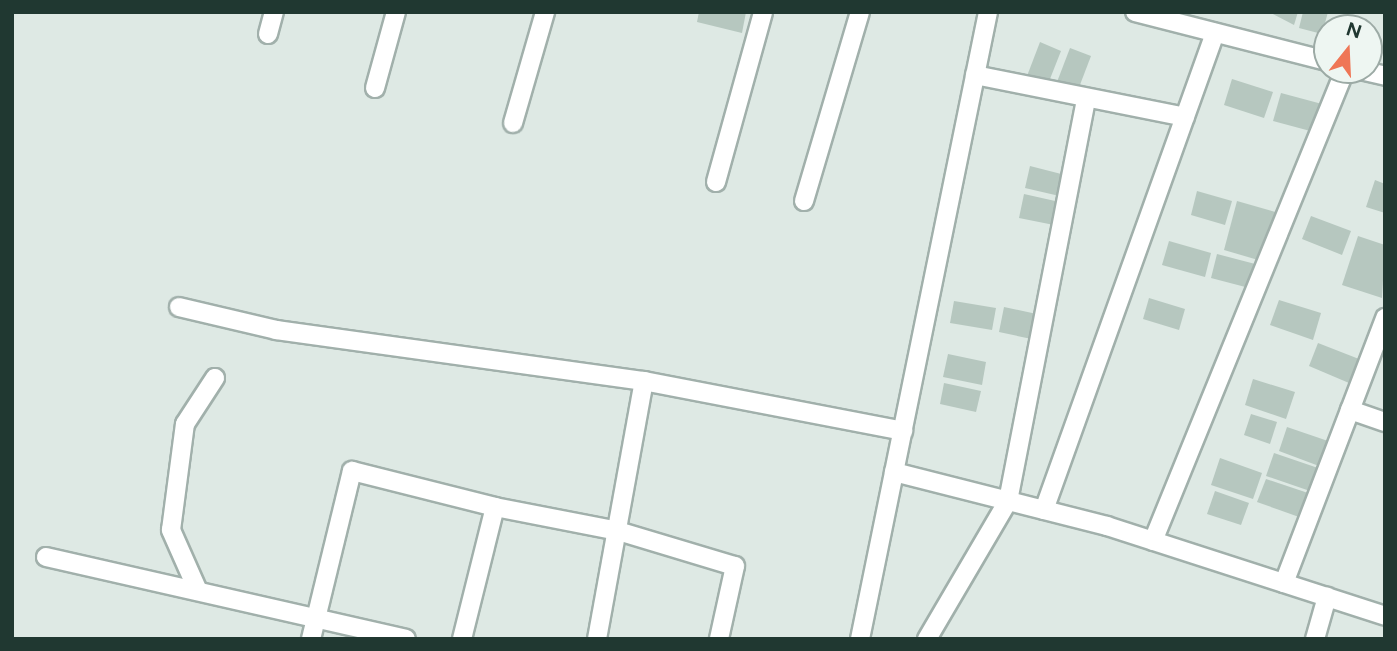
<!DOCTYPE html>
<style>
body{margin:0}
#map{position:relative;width:1397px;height:651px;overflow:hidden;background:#dee9e4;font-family:Figtree,sans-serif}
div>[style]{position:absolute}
.building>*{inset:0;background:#b6c7bf}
.roads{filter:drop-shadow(2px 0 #a1b0ab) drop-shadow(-2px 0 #a1b0ab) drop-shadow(0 2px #a1b0ab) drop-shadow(0 -2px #a1b0ab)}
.street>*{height:18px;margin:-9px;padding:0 9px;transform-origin:9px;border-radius:9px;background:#fff}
span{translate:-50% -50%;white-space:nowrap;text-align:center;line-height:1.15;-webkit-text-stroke:5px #eef6f2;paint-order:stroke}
.frame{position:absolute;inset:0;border:14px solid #203831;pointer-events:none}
.north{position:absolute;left:1313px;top:14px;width:70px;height:70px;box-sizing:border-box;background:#eef6f2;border:2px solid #9caaa5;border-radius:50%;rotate:18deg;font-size:19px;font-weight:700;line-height:28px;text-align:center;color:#203831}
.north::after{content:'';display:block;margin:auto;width:24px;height:32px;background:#ef7656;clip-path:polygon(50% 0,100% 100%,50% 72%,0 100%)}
</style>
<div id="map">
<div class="building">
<i style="clip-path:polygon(699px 12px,746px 12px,742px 33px,697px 22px)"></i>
<i style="clip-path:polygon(1269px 12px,1298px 12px,1294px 25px)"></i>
<i style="clip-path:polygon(1303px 12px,1328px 12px,1322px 34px,1299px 28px)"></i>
<i style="clip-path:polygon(1040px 42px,1061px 51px,1048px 84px,1027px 76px)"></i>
<i style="clip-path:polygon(1070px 48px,1091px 56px,1078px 90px,1057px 82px)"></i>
<i style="clip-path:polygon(1232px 79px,1273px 92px,1264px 118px,1224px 105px)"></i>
<i style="clip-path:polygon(1281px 93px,1322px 104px,1314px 132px,1273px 121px)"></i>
<i style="clip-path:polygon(1030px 166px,1073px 177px,1068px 198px,1025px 188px)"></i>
<i style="clip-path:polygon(1375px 180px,1385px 184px,1385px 213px,1366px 207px)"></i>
<i style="clip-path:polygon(1197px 191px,1232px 201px,1225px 225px,1191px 215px)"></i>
<i style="clip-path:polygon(1024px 194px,1064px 203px,1059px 226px,1019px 218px)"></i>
<i style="clip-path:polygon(1237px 201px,1279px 213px,1265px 262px,1224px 250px)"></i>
<i style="clip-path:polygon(1311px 216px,1351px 231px,1342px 255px,1302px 239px)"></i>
<i style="clip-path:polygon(1358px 236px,1385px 245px,1382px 298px,1342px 285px)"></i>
<i style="clip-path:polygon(1169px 241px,1211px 253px,1205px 277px,1162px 265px)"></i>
<i style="clip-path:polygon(1217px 254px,1259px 265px,1253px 289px,1211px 278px)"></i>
<i style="clip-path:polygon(1149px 298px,1185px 309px,1179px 330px,1143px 319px)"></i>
<i style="clip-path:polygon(1279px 300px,1321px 313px,1313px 340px,1270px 325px)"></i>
<i style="clip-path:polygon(954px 301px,996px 308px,992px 330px,950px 323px)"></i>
<i style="clip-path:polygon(1004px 307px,1046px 316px,1041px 341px,999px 332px)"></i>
<i style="clip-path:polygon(1318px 343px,1359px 359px,1349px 383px,1309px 366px)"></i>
<i style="clip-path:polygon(948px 354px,986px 362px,982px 385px,943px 377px)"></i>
<i style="clip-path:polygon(1253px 379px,1295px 392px,1286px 419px,1245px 405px)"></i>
<i style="clip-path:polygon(944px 383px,981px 391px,976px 412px,940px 404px)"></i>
<i style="clip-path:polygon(1251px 414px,1277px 422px,1270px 444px,1244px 435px)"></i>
<i style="clip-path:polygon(1287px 427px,1328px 441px,1319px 466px,1279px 451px)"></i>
<i style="clip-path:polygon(1274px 453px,1318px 468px,1310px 491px,1266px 476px)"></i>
<i style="clip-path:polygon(1220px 458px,1262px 473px,1253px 499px,1211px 485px)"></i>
<i style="clip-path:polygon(1266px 479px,1308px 493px,1299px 517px,1257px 502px)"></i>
<i style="clip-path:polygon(1215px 491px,1249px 503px,1241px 525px,1207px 514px)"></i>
</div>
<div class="roads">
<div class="street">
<i style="left:1135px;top:12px;width:198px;rotate:14.3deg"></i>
<i style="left:268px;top:34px;width:23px;rotate:-75deg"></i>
<i style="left:1360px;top:70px;width:26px;rotate:13deg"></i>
<i style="left:975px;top:75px;width:214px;rotate:11.3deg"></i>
<i style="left:375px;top:88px;width:79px;rotate:-74.6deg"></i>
<i style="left:513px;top:123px;width:116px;rotate:-73.9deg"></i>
<i style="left:716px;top:182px;width:176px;rotate:-74.5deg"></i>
<i style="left:804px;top:201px;width:197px;rotate:-73.5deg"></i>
<i style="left:179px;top:307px;width:100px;rotate:13.3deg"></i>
<i style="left:276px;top:330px;width:372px;rotate:7.9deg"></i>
<i style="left:644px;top:381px;width:264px;rotate:10.9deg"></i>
<i style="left:1350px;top:410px;width:37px;rotate:19deg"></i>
<i style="left:894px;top:472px;width:220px;rotate:14.2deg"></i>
<i style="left:1107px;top:526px;width:292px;rotate:17.9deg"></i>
<i style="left:1044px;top:510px;width:507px;rotate:-70.28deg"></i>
<i style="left:1153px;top:541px;width:509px;rotate:-67.82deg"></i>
<i style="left:46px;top:557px;width:369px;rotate:12.8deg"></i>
<i style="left:1284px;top:583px;width:284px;rotate:-69.1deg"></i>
<i style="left:198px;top:591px;width:67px;rotate:-113.9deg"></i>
<i style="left:171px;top:530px;width:107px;rotate:-82.5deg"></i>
<i style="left:185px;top:424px;width:55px;rotate:-56.9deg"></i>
<i style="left:311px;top:639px;width:173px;rotate:-76.3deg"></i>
<i style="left:352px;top:471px;width:147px;rotate:14.1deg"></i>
<i style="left:462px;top:639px;width:136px;rotate:-76deg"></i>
<i style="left:495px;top:507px;width:125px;rotate:11deg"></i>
<i style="left:618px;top:531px;width:122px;rotate:16.7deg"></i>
<i style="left:735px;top:566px;width:75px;rotate:102.4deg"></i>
<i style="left:597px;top:639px;width:262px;rotate:-79.7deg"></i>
<i style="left:860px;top:639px;width:640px;rotate:-78.46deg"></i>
<i style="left:927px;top:639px;width:160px;rotate:-59.6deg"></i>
<i style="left:1008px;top:501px;width:409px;rotate:-79deg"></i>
<i style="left:1315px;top:639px;width:44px;rotate:-74.1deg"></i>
</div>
</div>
<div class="frame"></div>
<div class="north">N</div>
</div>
